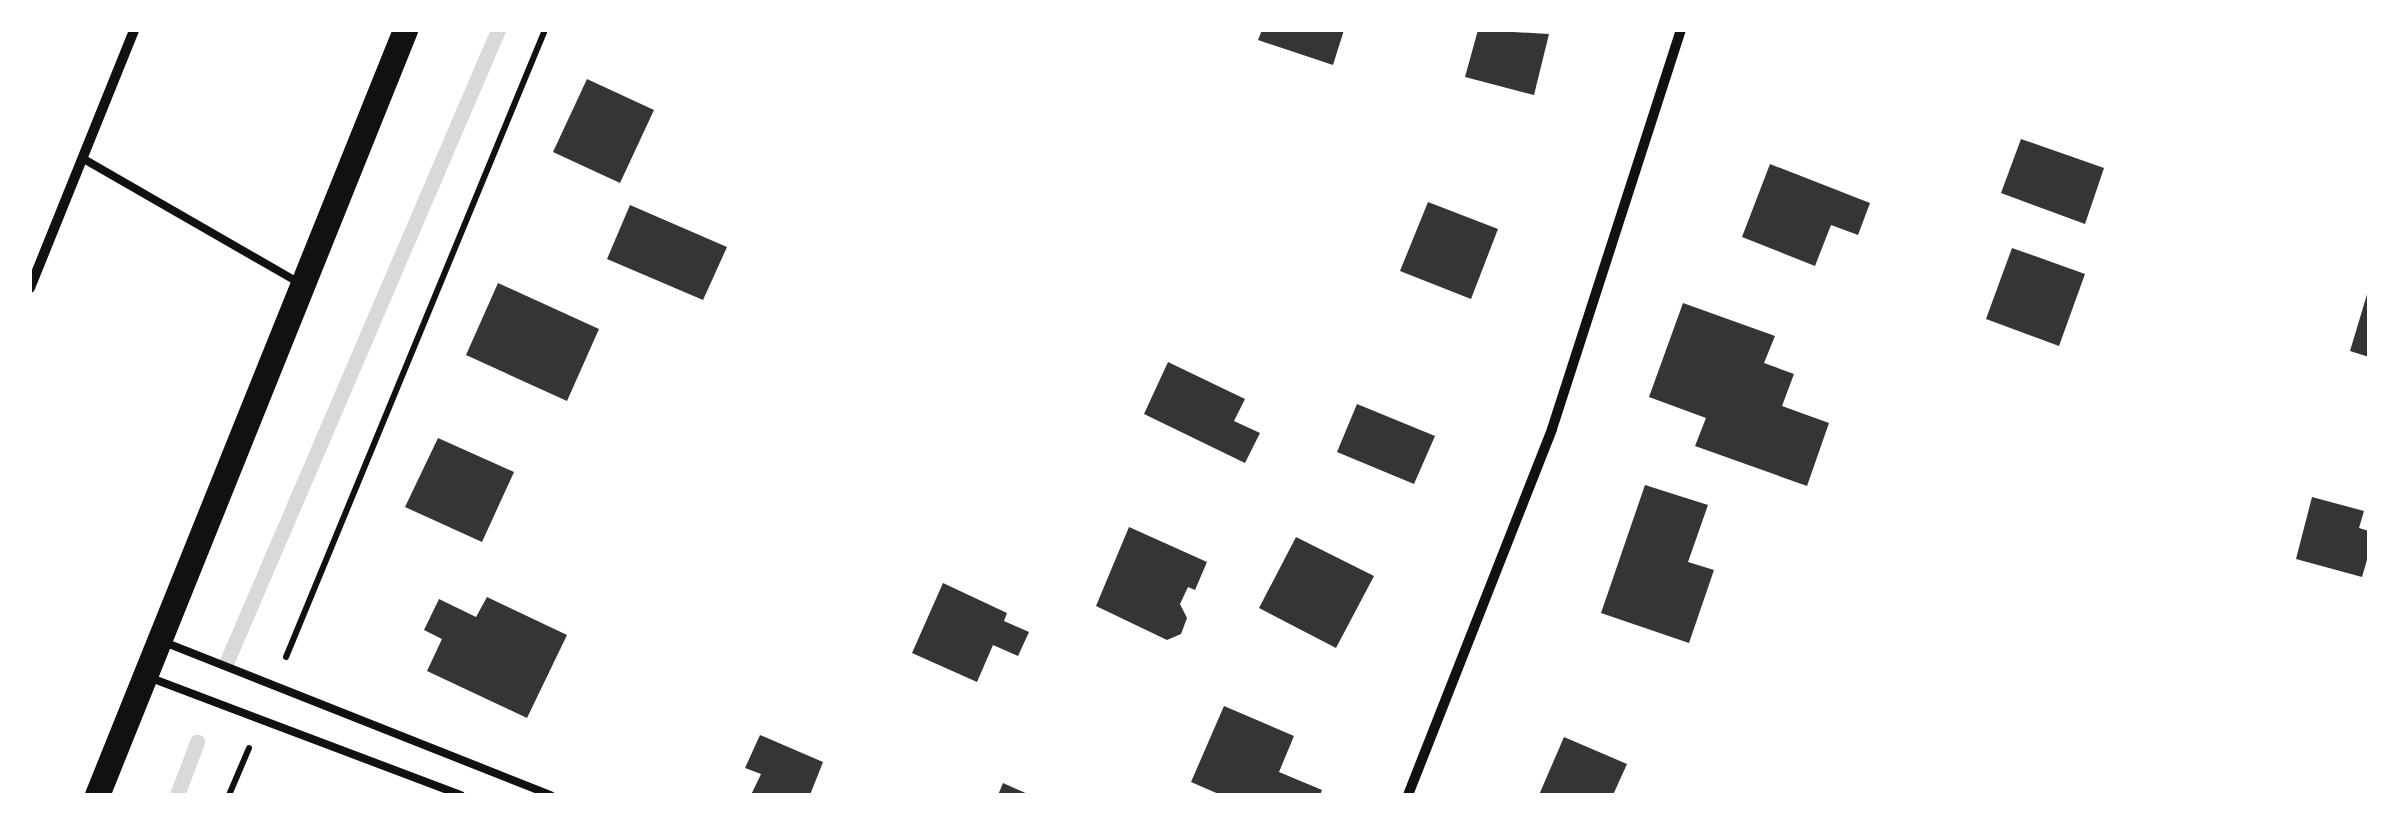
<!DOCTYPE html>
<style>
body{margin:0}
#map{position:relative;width:2399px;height:825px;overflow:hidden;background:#fff;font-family:"Sofia Sans Condensed",sans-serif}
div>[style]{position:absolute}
.stream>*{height:15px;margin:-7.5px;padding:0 7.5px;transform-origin:7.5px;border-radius:7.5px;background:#d9d9d9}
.building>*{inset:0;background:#353535}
.path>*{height:6px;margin:-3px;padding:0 3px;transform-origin:3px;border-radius:3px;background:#111}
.service>*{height:8px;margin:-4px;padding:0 4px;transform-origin:4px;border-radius:4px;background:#111}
.minor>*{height:10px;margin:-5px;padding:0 5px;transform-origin:5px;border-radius:5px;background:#111}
.primary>*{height:25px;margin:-12.5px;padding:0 12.5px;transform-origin:12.5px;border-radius:12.5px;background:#111}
span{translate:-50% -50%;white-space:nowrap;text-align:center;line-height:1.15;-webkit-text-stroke:9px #fff;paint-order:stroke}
.frame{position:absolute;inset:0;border:32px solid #fff;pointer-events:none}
</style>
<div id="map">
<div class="stream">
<i style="left:227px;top:661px;width:687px;rotate:-66.76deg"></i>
<i style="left:177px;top:795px;width:57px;rotate:-69.3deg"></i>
</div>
<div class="building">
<i style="clip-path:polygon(1262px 30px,1344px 30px,1333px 65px,1258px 40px)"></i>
<i style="clip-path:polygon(1478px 30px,1549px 34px,1534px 95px,1465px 77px)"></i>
<i style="clip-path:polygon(587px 79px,654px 110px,620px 183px,553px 152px)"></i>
<i style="clip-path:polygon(2021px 139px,2104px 168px,2085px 224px,2001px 193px)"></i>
<i style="clip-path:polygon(1770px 164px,1870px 203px,1858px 235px,1831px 225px,1815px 266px,1742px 237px)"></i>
<i style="clip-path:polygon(1428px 202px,1498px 229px,1471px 299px,1400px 271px)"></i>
<i style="clip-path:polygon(630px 205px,727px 247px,703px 300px,607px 259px)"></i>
<i style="clip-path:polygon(2012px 248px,2085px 274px,2059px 346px,1986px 319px)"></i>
<i style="clip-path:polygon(498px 283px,599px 329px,567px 401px,466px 355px)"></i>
<i style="clip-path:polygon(2368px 291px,2369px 292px,2369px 357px,2350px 351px)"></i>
<i style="clip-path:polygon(1683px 303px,1775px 336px,1764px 363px,1794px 374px,1782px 406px,1829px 423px,1807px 486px,1695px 446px,1706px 418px,1649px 397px)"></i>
<i style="clip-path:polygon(1168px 362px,1245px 399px,1234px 421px,1260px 433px,1245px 463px,1144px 414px)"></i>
<i style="clip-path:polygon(1357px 404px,1435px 436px,1414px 484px,1337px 452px)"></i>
<i style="clip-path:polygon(438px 438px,514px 472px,482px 542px,405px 507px)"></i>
<i style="clip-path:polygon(1645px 485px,1708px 505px,1688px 562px,1714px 570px,1689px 643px,1601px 613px)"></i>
<i style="clip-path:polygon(2312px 497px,2364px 511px,2359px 528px,2369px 531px,2369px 553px,2362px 577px,2296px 559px)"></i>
<i style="clip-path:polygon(1129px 527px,1207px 562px,1195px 590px,1188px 587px,1180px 604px,1187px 618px,1181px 634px,1167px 640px,1096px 606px)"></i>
<i style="clip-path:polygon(1296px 537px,1374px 576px,1336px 648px,1259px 608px)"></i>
<i style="clip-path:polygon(943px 583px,1007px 613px,1004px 621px,1029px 632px,1018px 656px,993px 645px,977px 682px,912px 653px)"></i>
<i style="clip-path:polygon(487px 597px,567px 635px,527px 718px,427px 671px,442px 639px,424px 630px,439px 599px,476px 617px)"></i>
<i style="clip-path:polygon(1224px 706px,1294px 736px,1279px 772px,1322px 790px,1320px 795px,1221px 795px,1191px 782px)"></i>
<i style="clip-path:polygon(760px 735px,823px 762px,810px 795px,751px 795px,761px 774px,745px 768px)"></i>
<i style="clip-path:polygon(1564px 737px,1627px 764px,1613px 795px,1539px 795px)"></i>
<i style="clip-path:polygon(1003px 783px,1030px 795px,998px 795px)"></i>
</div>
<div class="path">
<i style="left:286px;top:657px;width:678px;rotate:-67.56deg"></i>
<i style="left:229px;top:795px;width:51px;rotate:-66.9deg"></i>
</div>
<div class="service">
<i style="left:82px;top:158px;width:250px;rotate:29.9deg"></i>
<i style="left:164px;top:642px;width:416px;rotate:21.6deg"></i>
<i style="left:151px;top:678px;width:331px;rotate:20.7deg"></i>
</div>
<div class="minor">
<i style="left:30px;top:288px;width:278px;rotate:-68deg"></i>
<i style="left:1408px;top:795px;width:393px;rotate:-68.5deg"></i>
<i style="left:1552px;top:429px;width:419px;rotate:-72.1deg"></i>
</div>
<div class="primary">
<i style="left:97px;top:795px;width:825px;rotate:-68.07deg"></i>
</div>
<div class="frame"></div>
</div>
